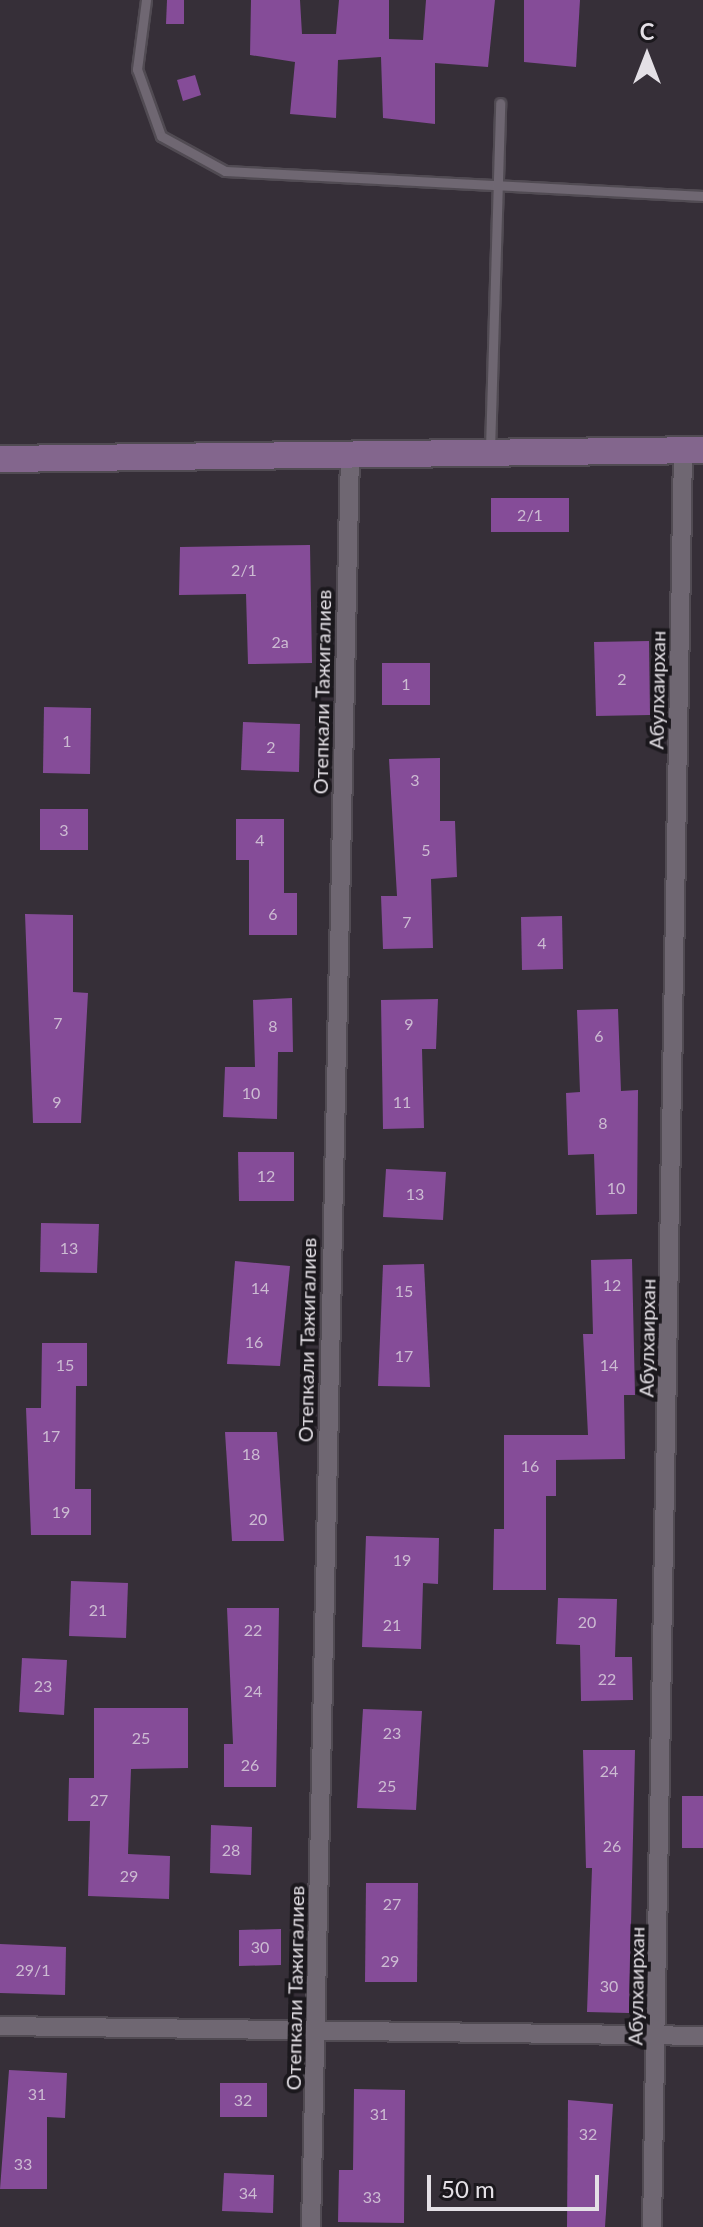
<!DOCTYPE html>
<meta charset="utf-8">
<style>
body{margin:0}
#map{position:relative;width:703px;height:2227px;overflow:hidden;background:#362f38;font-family:Lato,sans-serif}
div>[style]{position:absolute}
.building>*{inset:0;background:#854c98}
.roads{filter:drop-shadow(2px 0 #514b53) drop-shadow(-2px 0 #514b53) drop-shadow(0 2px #514b53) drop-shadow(0 -2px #514b53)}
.service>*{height:9px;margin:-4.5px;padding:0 4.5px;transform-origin:4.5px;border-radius:4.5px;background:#6f6772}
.minor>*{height:18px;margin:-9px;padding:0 9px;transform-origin:9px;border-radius:9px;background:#6f6772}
.secondary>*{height:26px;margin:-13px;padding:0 13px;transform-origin:13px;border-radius:13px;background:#83668d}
span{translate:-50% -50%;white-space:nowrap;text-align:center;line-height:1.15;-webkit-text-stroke:8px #1b181d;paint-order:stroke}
.number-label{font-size:16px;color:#ccbbd2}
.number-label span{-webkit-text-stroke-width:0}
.street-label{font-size:20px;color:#e4e0e6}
.north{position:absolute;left:607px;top:16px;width:80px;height:80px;-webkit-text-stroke:6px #1b181d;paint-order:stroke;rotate:0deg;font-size:22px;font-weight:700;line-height:32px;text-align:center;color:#e4e0e6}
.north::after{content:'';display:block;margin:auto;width:28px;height:36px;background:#e4e0e6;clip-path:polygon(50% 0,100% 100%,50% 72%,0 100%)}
.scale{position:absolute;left:427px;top:2175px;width:172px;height:36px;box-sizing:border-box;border:4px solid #e4e0e6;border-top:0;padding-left:10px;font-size:24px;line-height:28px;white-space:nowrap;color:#e4e0e6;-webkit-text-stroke:6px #1b181d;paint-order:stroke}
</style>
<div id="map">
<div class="building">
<i style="clip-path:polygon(167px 0,184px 0,184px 24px,166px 24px)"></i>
<i style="clip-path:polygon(251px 0,300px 0,302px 34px,336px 34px,339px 0,389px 0,389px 39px,423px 40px,426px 0,495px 0,488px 67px,435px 63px,435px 124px,383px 118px,381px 57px,338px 60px,336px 118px,290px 114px,295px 62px,250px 55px)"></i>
<i style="clip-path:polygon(524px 0,580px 0,576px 67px,524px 62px)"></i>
<i style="clip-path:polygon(195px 75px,201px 95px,183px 101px,177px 80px)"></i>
<i style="clip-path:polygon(491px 498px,569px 498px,569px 532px,491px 532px)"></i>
<i style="clip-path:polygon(310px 545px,312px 663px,248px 664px,246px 594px,179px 595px,180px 547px)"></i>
<i style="clip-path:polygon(649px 641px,650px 715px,596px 716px,594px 642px)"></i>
<i style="clip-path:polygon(382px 663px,430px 663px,430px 705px,382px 705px)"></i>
<i style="clip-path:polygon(44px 707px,91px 708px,90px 774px,43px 773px)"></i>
<i style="clip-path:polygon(243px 722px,300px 724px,299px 772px,241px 770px)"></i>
<i style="clip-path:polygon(440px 758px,440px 821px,455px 821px,457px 877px,431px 879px,433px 948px,383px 949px,381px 896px,397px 896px,389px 759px)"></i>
<i style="clip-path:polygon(40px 809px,88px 809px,88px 850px,40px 850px)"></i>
<i style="clip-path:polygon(236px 819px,284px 819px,284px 893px,297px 893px,297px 935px,249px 935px,249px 860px,236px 860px)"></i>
<i style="clip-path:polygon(25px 914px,73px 915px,73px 992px,88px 993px,81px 1123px,33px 1123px)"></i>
<i style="clip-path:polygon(562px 916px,563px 969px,522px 970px,521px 917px)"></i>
<i style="clip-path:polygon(292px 998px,293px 1052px,278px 1052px,277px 1119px,223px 1117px,225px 1067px,255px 1067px,253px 1000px)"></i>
<i style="clip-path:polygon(438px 999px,436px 1049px,422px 1049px,424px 1128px,383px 1129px,381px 1000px)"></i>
<i style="clip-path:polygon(618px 1009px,621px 1091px,638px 1090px,637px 1214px,596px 1215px,594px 1154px,568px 1155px,566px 1093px,580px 1092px,577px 1010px)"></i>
<i style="clip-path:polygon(238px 1152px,294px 1152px,294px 1201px,239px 1201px)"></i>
<i style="clip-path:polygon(386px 1169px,446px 1172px,443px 1220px,383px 1217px)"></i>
<i style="clip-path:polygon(41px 1223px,99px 1224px,97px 1273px,40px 1272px)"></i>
<i style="clip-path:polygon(632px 1259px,635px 1395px,624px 1395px,625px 1459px,556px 1460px,556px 1496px,546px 1496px,546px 1590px,493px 1590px,494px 1529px,504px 1529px,504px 1435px,588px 1435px,583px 1334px,593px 1334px,591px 1260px)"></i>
<i style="clip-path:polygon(235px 1261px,290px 1266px,280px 1366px,227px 1364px)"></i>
<i style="clip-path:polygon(424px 1264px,430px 1387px,378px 1386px,383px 1265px)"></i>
<i style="clip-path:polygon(42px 1343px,87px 1343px,87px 1386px,76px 1386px,75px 1489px,91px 1489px,91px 1535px,31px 1535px,26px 1408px,41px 1408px)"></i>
<i style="clip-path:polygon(225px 1432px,277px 1432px,284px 1541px,232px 1541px)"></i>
<i style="clip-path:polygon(366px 1536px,439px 1538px,438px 1584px,423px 1583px,421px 1649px,362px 1647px)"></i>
<i style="clip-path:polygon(71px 1581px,128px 1583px,126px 1638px,69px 1636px)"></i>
<i style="clip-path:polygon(558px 1598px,617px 1599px,615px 1657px,632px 1657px,633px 1700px,581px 1701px,580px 1645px,556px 1644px)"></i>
<i style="clip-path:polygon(227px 1608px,279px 1608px,276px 1787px,224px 1787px,224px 1744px,233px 1744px)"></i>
<i style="clip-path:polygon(22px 1658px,67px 1660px,64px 1715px,19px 1712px)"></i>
<i style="clip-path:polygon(94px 1708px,188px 1708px,188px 1768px,131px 1769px,128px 1854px,170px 1856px,169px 1899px,88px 1896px,90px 1821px,68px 1821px,69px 1778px,94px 1778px)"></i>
<i style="clip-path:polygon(363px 1709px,422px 1711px,416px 1810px,357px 1808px)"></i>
<i style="clip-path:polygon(583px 1750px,635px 1750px,629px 2013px,587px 2012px,592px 1868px,586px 1868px)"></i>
<i style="clip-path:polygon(682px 1796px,703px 1796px,703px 1848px,682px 1848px)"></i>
<i style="clip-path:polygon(211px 1825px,252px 1827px,251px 1875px,210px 1873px)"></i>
<i style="clip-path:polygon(366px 1883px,418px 1883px,417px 1982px,365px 1982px)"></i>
<i style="clip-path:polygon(281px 1929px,281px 1965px,239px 1966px,239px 1930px)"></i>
<i style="clip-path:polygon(0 1944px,66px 1947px,65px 1995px,0 1993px)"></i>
<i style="clip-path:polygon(9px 2070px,67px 2073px,65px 2118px,47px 2117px,47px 2189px,0 2189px)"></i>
<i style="clip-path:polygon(220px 2083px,267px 2083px,267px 2117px,220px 2117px)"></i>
<i style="clip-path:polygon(354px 2089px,405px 2090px,404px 2223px,338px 2222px,339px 2170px,353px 2170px)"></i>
<i style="clip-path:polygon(568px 2100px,613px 2104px,605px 2227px,567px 2227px)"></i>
<i style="clip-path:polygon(224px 2173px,274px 2175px,273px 2213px,222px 2211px)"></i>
</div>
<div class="roads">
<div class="service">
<i style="left:146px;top:0;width:70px;rotate:97.4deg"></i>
<i style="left:137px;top:69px;width:71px;rotate:70.3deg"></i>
<i style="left:161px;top:136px;width:73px;rotate:28.7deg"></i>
<i style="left:225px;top:171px;width:479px;rotate:3deg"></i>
<i style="left:490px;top:449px;width:346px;rotate:-88.3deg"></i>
</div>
<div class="minor">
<i style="left:0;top:2026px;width:703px;rotate:0.81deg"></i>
<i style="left:311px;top:2227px;width:1772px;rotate:-88.74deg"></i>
<i style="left:652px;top:2227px;width:1777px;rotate:-89deg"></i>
</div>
<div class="secondary">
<i style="left:0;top:459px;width:703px;rotate:-0.73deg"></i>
</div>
</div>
<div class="number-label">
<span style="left:530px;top:515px">2/1</span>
<span style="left:244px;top:570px">2/1</span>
<span style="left:280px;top:642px">2а</span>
<span style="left:622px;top:679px">2</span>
<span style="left:406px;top:684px">1</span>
<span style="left:67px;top:741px">1</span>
<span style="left:271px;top:747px">2</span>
<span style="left:415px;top:780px">3</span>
<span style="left:64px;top:830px">3</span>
<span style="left:260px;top:840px">4</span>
<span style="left:426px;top:850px">5</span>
<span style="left:273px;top:914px">6</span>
<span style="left:407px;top:922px">7</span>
<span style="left:542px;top:943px">4</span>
<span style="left:58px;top:1023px">7</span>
<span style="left:409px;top:1024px">9</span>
<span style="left:273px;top:1026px">8</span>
<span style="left:599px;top:1036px">6</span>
<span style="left:251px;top:1093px">10</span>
<span style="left:57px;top:1102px">9</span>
<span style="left:402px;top:1102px">11</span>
<span style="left:603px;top:1123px">8</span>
<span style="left:266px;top:1176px">12</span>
<span style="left:616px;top:1188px">10</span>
<span style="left:415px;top:1194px">13</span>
<span style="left:69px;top:1248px">13</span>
<span style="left:612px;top:1285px">12</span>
<span style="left:260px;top:1288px">14</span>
<span style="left:404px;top:1291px">15</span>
<span style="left:254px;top:1342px">16</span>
<span style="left:404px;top:1356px">17</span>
<span style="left:65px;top:1365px">15</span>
<span style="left:609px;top:1365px">14</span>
<span style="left:51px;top:1436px">17</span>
<span style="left:251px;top:1454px">18</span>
<span style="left:530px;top:1466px">16</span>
<span style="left:61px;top:1512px">19</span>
<span style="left:258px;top:1519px">20</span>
<span style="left:402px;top:1560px">19</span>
<span style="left:98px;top:1610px">21</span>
<span style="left:587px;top:1622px">20</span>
<span style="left:392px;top:1625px">21</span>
<span style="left:253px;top:1630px">22</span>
<span style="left:607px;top:1679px">22</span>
<span style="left:43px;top:1686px">23</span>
<span style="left:253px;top:1691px">24</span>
<span style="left:392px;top:1733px">23</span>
<span style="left:141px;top:1738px">25</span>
<span style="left:250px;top:1765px">26</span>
<span style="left:609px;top:1771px">24</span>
<span style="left:387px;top:1786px">25</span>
<span style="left:99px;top:1800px">27</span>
<span style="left:612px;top:1846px">26</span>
<span style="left:231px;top:1850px">28</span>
<span style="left:129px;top:1876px">29</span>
<span style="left:392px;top:1904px">27</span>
<span style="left:260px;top:1947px">30</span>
<span style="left:390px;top:1961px">29</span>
<span style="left:33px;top:1970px">29/1</span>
<span style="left:609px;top:1986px">30</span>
<span style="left:37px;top:2094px">31</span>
<span style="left:243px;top:2100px">32</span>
<span style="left:379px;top:2114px">31</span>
<span style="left:588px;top:2134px">32</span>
<span style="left:23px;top:2164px">33</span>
<span style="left:248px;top:2193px">34</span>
<span style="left:372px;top:2197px">33</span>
</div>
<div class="street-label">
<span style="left:657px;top:690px;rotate:-89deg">Абулхаирхан</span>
<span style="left:322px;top:692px;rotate:-89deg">Отепкали Тажигалиев</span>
<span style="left:647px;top:1338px;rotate:-89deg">Абулхаирхан</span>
<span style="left:307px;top:1340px;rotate:-89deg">Отепкали Тажигалиев</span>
<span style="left:636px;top:1986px;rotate:-89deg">Абулхаирхан</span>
<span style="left:295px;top:1988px;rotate:-89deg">Отепкали Тажигалиев</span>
</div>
<div class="north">С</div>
<div class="scale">50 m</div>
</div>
